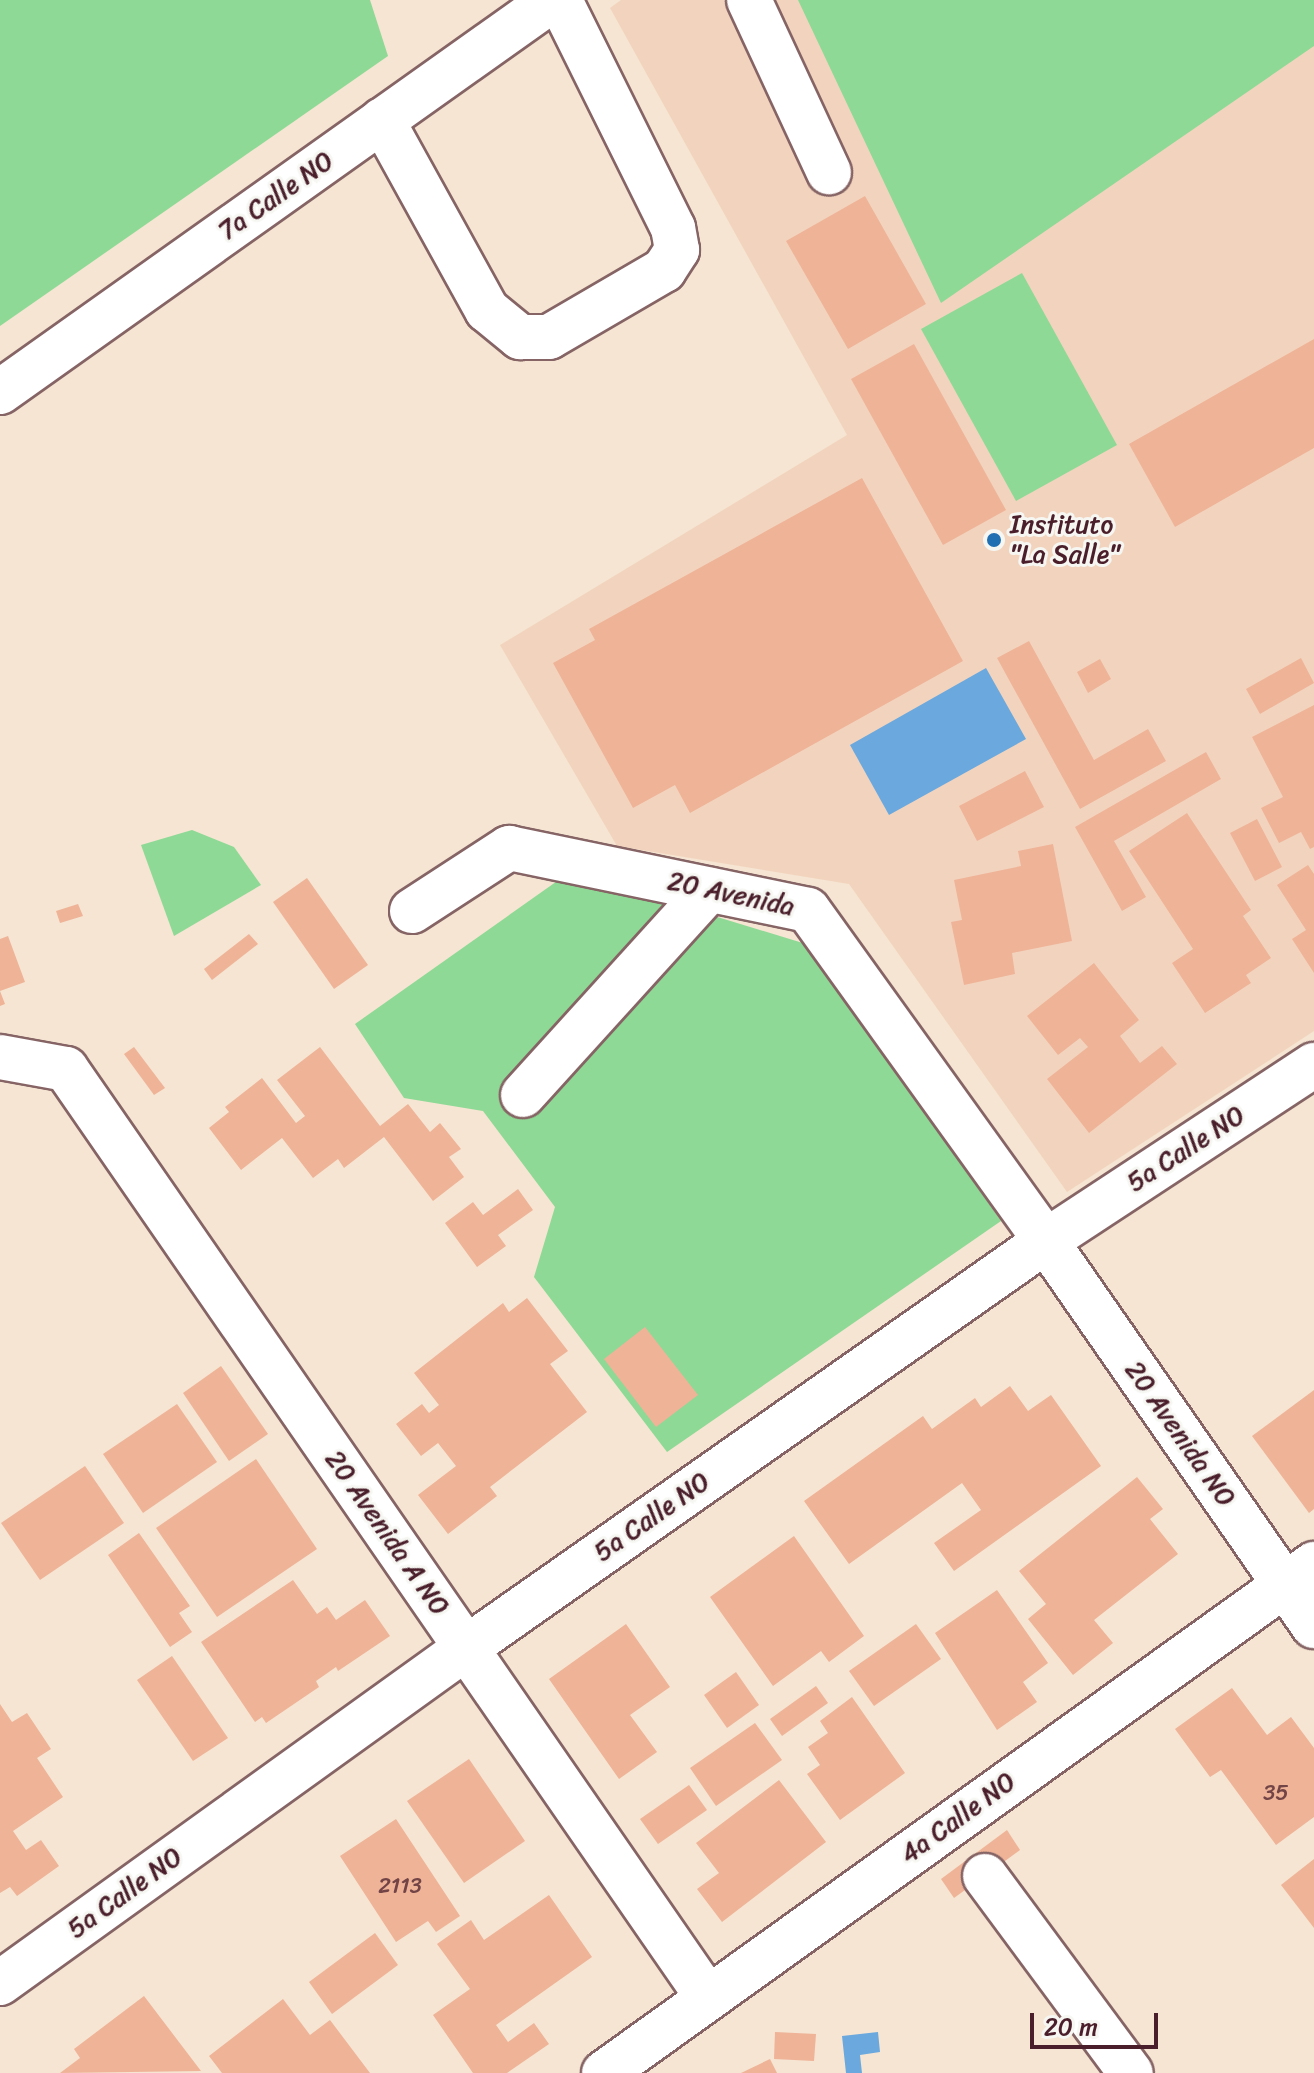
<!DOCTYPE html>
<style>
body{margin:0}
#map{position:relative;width:1314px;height:2073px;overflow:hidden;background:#f5e5d2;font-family:Sriracha,sans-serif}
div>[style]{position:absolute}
.built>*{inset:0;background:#f2d4be}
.green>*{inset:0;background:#8ed995}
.water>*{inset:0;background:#6ba8dd}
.building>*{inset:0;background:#efb398}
.roads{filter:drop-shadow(2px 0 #866465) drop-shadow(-2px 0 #866465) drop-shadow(0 2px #866465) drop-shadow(0 -2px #866465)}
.minor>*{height:44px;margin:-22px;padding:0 22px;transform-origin:22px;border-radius:22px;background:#fff}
.dots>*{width:22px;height:22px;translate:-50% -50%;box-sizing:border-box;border:4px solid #f6f6f2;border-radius:50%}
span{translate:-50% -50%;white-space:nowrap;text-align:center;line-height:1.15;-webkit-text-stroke:6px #f6f6f2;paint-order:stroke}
.number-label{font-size:22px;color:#734446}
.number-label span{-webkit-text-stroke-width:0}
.street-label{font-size:26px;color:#4a1f2b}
.poi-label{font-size:26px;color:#4a1f2b}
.left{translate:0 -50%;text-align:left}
.scale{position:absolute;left:1030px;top:2013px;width:128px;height:36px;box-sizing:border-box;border:4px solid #4a1f2b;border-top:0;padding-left:10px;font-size:24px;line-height:28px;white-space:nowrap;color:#4a1f2b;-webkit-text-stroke:6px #f6f6f2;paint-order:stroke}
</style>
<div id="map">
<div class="built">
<i style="clip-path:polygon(621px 0,1314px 0,1314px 1031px,1067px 1192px,849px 884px,617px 846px,500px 645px,847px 435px,610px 8px)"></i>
</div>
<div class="green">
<i style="clip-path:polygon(0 0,370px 0,388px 56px,0 326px)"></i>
<i style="clip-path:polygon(798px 0,1314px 0,1314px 46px,941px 303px)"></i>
<i style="clip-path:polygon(1022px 273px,1117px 445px,1016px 501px,921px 329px)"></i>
<i style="clip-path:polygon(192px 830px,234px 847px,261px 885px,174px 936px,141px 845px)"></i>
<i style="clip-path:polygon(570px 872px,806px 944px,1001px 1221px,667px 1452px,534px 1277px,555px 1207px,483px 1111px,404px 1098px,355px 1024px)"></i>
</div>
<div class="water">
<i style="clip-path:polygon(986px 668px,1026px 739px,889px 815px,850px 745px)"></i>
<i style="clip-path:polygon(878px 2032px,880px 2052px,860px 2055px,862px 2073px,846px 2073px,842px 2036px)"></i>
</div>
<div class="building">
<i style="clip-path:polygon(865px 196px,926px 304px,848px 349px,786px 241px)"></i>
<i style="clip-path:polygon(1314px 339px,1314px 448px,1175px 527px,1129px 444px)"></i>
<i style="clip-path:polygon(914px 344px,1006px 510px,943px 545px,851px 379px)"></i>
<i style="clip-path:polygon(862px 478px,963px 661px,690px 813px,675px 785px,633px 808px,553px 663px,595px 640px,589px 629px)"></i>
<i style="clip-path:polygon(1029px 641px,1094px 760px,1148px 729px,1166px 761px,1080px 809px,997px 658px)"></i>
<i style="clip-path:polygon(1301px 658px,1314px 683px,1260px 714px,1246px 689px)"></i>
<i style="clip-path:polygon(1100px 659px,1111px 679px,1088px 693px,1077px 672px)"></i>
<i style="clip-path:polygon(1314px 705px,1314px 847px,1310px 849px,1301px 832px,1279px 843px,1261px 808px,1283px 797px,1252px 737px)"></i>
<i style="clip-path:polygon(1206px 752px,1221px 779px,1114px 841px,1146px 897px,1122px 911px,1075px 827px)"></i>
<i style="clip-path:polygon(1025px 771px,1044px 807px,977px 841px,959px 806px)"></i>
<i style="clip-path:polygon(1187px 813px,1251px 910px,1243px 916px,1271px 958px,1246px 975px,1251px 983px,1205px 1013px,1172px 963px,1193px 949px,1129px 851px)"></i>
<i style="clip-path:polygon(1257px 819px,1282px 867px,1255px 881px,1230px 833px)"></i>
<i style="clip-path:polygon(1053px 844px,1072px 941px,1012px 953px,1015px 974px,964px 985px,951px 922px,962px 920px,954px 880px,1021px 866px,1018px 851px)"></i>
<i style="clip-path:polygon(1308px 865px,1314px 874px,1314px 973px,1292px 939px,1306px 930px,1277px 885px)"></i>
<i style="clip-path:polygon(307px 878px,368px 965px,334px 989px,273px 902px)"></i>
<i style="clip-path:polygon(78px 904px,83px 916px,60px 923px,56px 911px)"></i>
<i style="clip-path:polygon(249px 934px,258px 944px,212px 980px,204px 969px)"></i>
<i style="clip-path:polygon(8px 936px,25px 982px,0 991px,5px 1004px,0 1006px,0 939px)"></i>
<i style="clip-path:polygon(1094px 963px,1139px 1020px,1120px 1036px,1140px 1063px,1162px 1046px,1177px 1064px,1089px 1133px,1047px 1079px,1088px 1047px,1080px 1038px,1058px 1055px,1027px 1016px)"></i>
<i style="clip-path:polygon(134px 1047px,165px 1088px,154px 1095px,124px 1054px)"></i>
<i style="clip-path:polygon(320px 1047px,380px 1126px,408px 1104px,430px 1132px,440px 1123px,461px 1149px,449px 1157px,464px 1177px,433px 1201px,384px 1137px,344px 1168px,338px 1159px,313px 1178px,282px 1138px,241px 1170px,209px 1128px,229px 1112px,225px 1107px,262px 1078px,296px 1123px,305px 1116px,277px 1080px)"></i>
<i style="clip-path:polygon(518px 1189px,533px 1210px,498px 1235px,506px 1246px,477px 1267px,445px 1223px,473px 1202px,483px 1215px)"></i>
<i style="clip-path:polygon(527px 1298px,568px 1351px,550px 1364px,587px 1412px,490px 1487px,497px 1496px,448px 1534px,418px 1495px,456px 1466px,438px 1443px,421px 1456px,396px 1424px,422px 1404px,429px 1413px,439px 1405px,414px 1373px,503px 1303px,509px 1312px)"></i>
<i style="clip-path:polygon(645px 1327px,698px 1395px,656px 1427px,604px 1359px)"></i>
<i style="clip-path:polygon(221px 1366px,268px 1434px,229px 1461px,183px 1393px)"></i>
<i style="clip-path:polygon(1010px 1386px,1028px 1411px,1051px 1395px,1101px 1466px,954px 1571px,934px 1543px,981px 1510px,962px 1483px,849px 1564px,804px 1501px,923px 1416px,932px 1429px,975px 1398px,981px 1407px)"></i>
<i style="clip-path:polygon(1314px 1390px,1314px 1509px,1309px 1513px,1252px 1436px)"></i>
<i style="clip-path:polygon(177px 1404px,217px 1462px,143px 1513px,103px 1454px)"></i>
<i style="clip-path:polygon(256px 1459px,317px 1549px,217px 1617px,156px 1528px)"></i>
<i style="clip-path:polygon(85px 1466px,124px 1523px,40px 1580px,1px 1523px)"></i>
<i style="clip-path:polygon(1137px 1477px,1163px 1509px,1150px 1519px,1178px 1554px,1094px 1620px,1113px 1643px,1073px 1675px,1028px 1619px,1046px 1604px,1019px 1571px)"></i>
<i style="clip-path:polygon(139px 1533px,190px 1606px,179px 1613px,192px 1632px,170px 1647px,108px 1555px)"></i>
<i style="clip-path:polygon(794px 1536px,864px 1636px,829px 1662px,821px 1651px,773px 1686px,710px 1597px)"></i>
<i style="clip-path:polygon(293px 1580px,317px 1614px,327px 1607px,336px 1620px,365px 1600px,390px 1636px,338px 1671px,336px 1667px,316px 1681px,319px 1687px,266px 1723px,262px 1717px,255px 1722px,201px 1642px)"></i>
<i style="clip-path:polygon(997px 1590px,1048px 1663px,1023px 1682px,1037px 1702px,997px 1730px,935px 1633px)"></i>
<i style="clip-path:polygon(626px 1624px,670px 1687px,630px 1715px,657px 1752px,619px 1779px,549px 1679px)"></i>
<i style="clip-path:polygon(916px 1624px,941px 1659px,874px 1706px,849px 1671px)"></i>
<i style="clip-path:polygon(172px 1656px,228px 1738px,193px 1761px,137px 1680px)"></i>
<i style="clip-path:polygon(736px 1672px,759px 1705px,727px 1728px,704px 1695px)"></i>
<i style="clip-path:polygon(816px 1686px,828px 1703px,782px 1736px,770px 1719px)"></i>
<i style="clip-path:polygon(1232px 1688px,1267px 1735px,1291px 1717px,1314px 1748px,1314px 1817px,1276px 1845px,1221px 1770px,1210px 1777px,1175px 1729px)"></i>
<i style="clip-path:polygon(852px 1697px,905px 1773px,840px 1820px,807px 1774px,820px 1765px,808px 1747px,828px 1733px,820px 1721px)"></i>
<i style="clip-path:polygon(0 1704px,12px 1722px,27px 1713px,51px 1749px,37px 1758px,63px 1797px,13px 1831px,26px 1850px,41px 1840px,59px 1866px,17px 1896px,10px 1887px,0 1893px)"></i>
<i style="clip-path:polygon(755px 1723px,782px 1760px,716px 1806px,690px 1768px)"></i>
<i style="clip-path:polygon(469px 1759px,525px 1841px,464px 1883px,407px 1801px)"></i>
<i style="clip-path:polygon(779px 1780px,826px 1842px,722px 1922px,697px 1889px,719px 1873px,696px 1843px)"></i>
<i style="clip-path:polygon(689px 1785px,707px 1810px,658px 1844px,640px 1819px)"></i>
<i style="clip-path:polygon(396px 1819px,460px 1916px,436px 1932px,428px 1921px,396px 1942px,340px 1856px)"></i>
<i style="clip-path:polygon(1007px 1830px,1020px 1850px,954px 1898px,941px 1879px)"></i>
<i style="clip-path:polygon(1314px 1859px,1314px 1928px,1281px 1885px)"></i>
<i style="clip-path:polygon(549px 1895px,592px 1957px,496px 2025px,508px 2042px,534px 2023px,549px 2044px,507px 2073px,473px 2073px,433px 2015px,470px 1989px,437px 1944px,471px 1920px,484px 1940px)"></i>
<i style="clip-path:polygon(375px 1933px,398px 1965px,332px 2014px,309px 1982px)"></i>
<i style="clip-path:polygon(144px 1996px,201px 2071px,60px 2073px,80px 2058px,74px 2049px)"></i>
<i style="clip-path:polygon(283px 1999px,310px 2035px,330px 2020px,370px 2073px,222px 2073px,209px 2056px)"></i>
<i style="clip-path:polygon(775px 2032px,816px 2034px,814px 2061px,774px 2059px)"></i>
<i style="clip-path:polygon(770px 2059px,777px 2073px,741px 2073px)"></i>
</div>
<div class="roads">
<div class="minor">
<i style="left:749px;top:0;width:190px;rotate:65.1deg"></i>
<i style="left:382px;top:120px;width:217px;rotate:61.1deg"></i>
<i style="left:487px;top:310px;width:43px;rotate:39.3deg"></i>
<i style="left:520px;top:337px;width:29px"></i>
<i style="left:549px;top:337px;width:133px;rotate:-30.2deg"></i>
<i style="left:664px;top:270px;width:24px;rotate:-57deg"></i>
<i style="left:677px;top:250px;width:22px;rotate:-100deg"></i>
<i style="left:673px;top:228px;width:254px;rotate:-116.4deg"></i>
<i style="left:0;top:392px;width:677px;rotate:-35.38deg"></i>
<i style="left:412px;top:911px;width:116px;rotate:-33deg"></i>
<i style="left:509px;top:848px;width:305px;rotate:11.7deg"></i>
<i style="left:808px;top:910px;width:408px;rotate:54.3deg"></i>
<i style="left:1046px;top:1241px;width:469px;rotate:55.2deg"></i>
<i style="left:0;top:1057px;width:67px;rotate:10.3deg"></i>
<i style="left:66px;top:1069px;width:1129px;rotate:55.35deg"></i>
<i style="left:523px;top:1095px;width:277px;rotate:-47.8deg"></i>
<i style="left:985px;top:1876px;width:245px;rotate:53.5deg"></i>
<i style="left:0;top:1983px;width:574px;rotate:-35.71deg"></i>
<i style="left:466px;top:1648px;width:709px;rotate:-35.06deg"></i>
<i style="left:1046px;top:1241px;width:321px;rotate:-33.3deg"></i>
<i style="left:604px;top:2073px;width:874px;rotate:-35.64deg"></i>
</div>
</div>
<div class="dots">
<i style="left:994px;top:540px;background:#1f6fb2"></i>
</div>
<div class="number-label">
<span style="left:1276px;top:1793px">35</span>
<span style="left:400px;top:1886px">2113</span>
</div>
<div class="street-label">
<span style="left:276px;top:196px;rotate:-35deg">7a Calle NO</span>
<span style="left:731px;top:894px;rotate:12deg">20 Avenida</span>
<span style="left:1186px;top:1149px;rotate:-33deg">5a Calle NO</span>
<span style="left:1180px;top:1434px;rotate:55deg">20 Avenida NO</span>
<span style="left:652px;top:1517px;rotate:-35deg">5a Calle NO</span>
<span style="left:387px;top:1533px;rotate:55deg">20 Avenida A NO</span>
<span style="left:958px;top:1818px;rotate:-36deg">4a Calle NO</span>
<span style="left:125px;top:1893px;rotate:-36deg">5a Calle NO</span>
</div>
<div class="poi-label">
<span class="left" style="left:1010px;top:540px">Instituto<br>"La Salle"</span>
</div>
<div class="scale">20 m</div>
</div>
